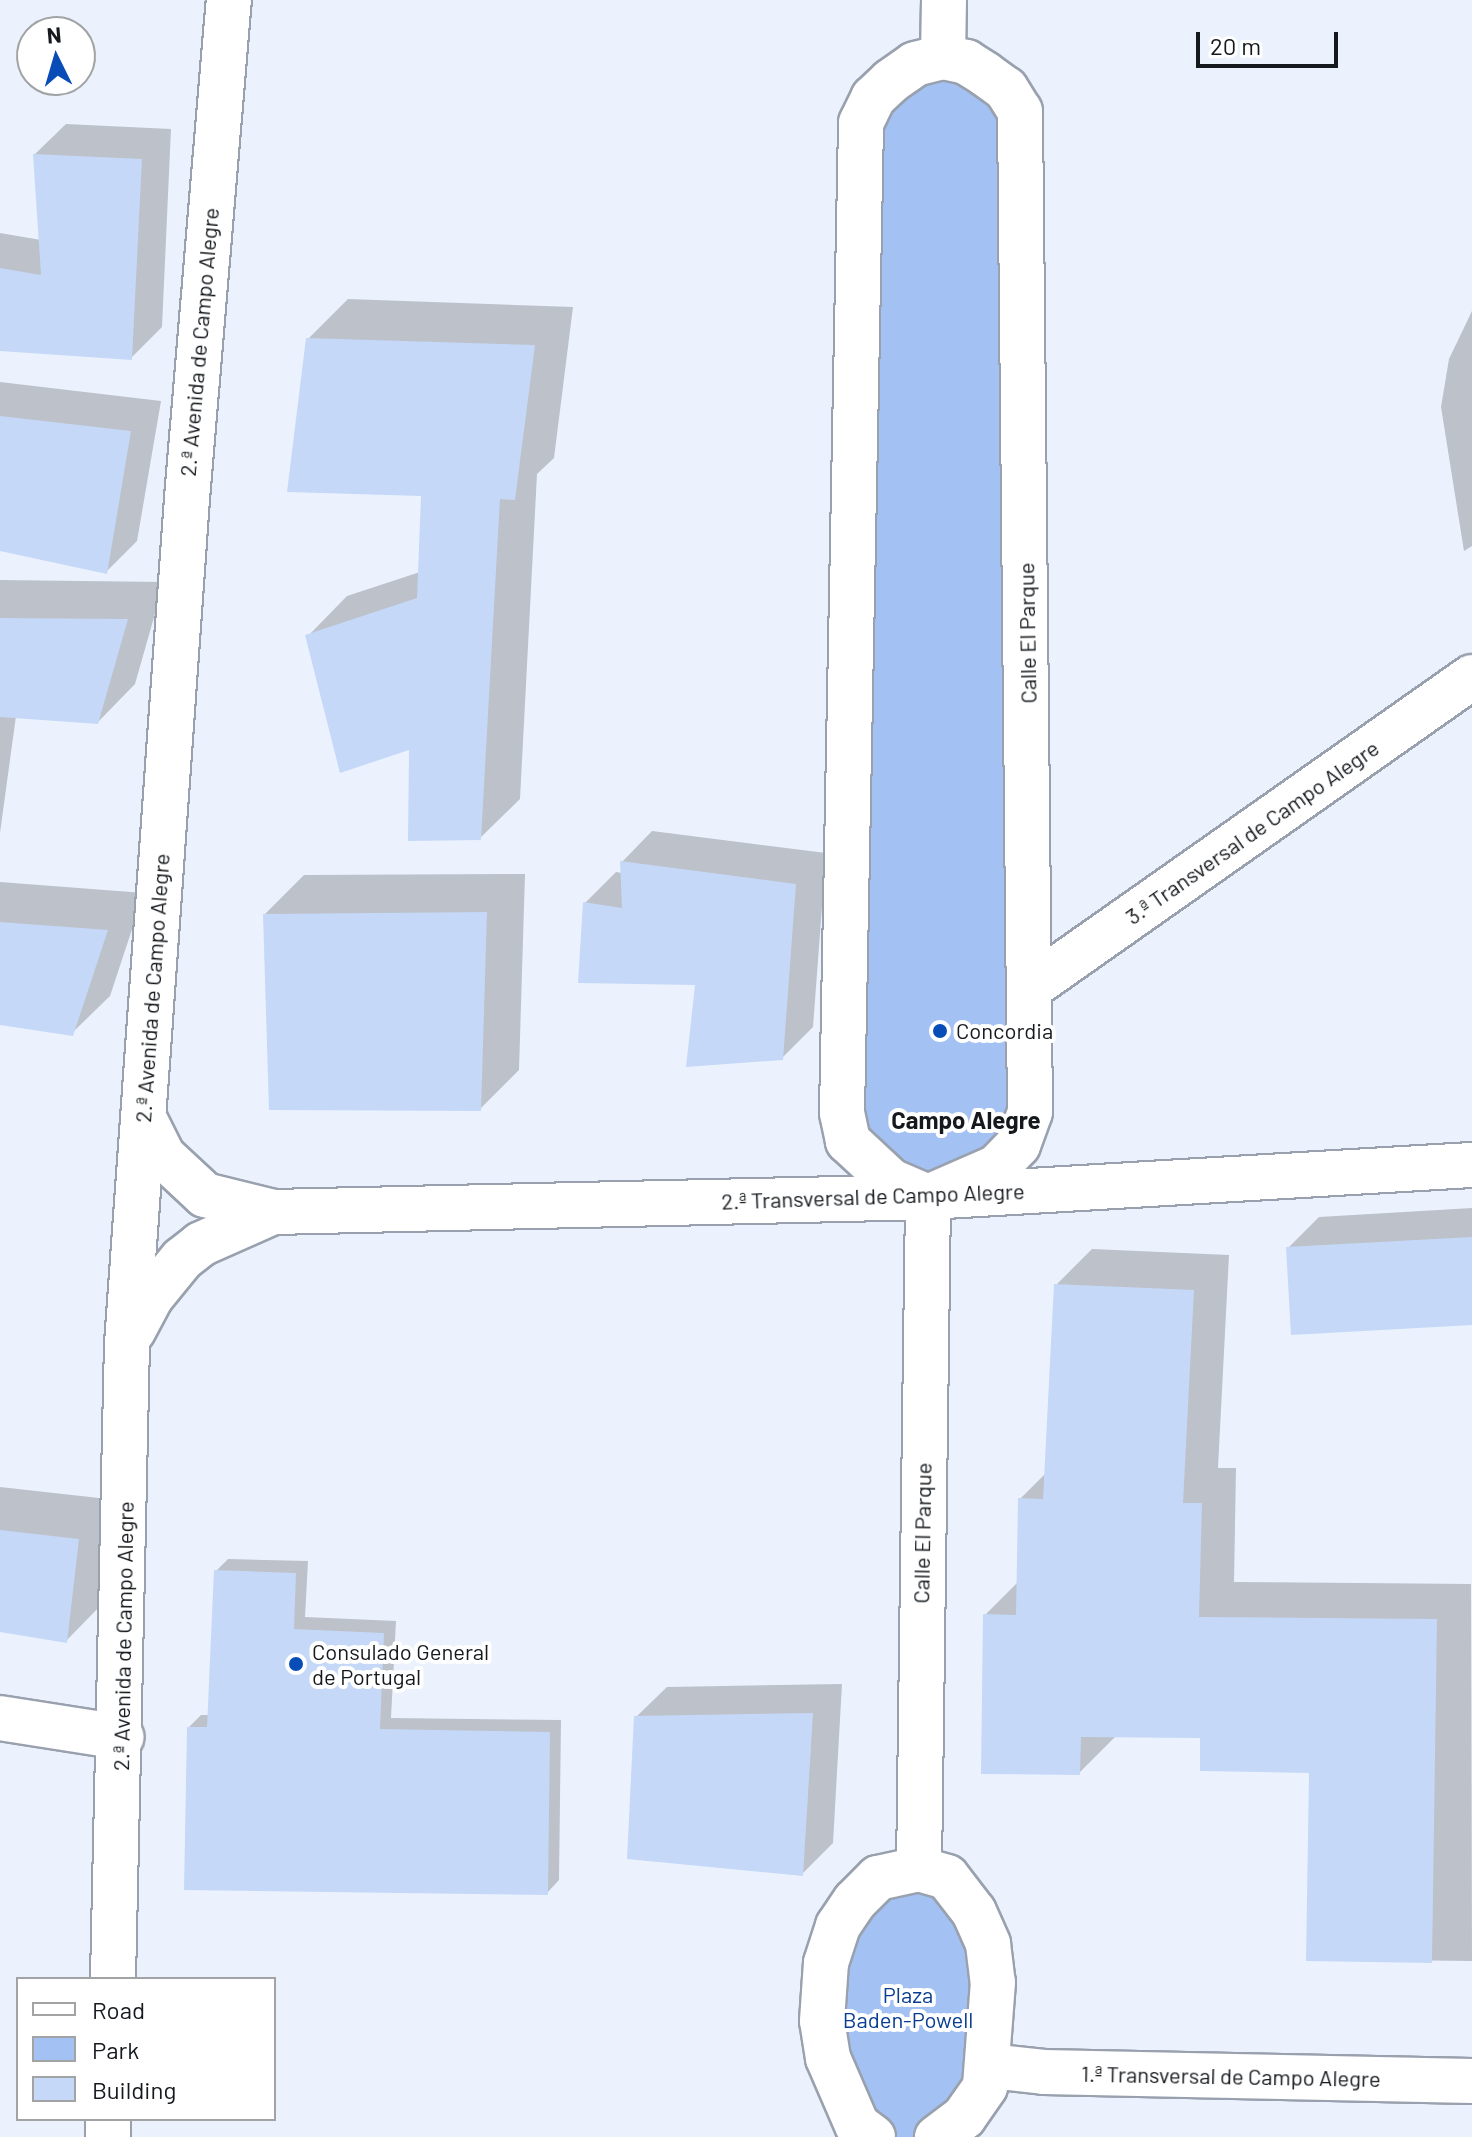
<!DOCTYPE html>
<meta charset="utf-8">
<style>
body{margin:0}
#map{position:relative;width:1472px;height:2137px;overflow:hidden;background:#ebf2fd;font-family:Barlow,sans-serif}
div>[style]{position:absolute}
.green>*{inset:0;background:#a3c1f3}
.shadow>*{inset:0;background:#0003}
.building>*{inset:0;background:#c5d8f7}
.roads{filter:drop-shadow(2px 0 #99a1ae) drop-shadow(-2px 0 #99a1ae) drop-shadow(0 2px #99a1ae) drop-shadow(0 -2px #99a1ae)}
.minor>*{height:44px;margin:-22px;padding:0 22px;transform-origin:22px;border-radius:22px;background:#fff}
.dots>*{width:22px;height:22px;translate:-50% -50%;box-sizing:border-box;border:4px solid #fefffe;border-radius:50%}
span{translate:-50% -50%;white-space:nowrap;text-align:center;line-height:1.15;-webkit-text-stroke:8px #fefffe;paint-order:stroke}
.street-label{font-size:22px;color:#15181d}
.poi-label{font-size:22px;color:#15181d}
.left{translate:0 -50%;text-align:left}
.park-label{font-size:22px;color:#083d92}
.neighbourhood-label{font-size:24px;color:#15181d;font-weight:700}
.legend{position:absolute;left:16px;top:1977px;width:260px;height:144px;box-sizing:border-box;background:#fefffe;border:2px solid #a1a3a4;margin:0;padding:10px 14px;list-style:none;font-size:24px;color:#15181d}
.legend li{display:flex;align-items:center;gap:16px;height:40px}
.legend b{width:40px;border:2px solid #a1a3a4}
.north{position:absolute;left:16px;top:16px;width:80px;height:80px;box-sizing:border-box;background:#fefffe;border:2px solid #a1a3a4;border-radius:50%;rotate:355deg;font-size:22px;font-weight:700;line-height:32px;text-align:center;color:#15181d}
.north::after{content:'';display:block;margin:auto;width:28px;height:36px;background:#084db7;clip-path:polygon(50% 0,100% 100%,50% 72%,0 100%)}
.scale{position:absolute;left:1196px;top:32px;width:142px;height:36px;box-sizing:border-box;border:4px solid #15181d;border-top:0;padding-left:10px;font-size:24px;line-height:28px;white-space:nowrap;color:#15181d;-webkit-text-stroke:6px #fefffe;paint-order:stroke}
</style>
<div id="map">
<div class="green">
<i style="clip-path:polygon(915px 64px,1006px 89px,1030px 1112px,928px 1197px,842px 1113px,861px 123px)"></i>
<i style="clip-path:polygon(947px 1877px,993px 2025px,937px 2137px,873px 2137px,828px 2058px,855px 1901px)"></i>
</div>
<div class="shadow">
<i style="clip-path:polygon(66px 124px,171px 129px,162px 327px,131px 358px,0 349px,0 233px,41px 240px,35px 154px)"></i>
<i style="clip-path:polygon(348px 299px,573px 307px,554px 458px,537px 474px,520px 799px,480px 838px,411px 747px,308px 636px,347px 596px,420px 572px,423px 494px,308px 339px)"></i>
<i style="clip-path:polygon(1472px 311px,1472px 546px,1464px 551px,1441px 407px,1449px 359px)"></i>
<i style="clip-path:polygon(0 382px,161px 401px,137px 541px,106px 572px,0 549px)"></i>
<i style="clip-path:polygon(0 580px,164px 582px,135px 684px,98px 722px,16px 716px,0 833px)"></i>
<i style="clip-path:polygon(652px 831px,826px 853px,813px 1027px,782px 1058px,697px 983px,585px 903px,616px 872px,622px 873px,622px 862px)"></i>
<i style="clip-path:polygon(525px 874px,519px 1070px,480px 1109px,265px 914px,304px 875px)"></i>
<i style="clip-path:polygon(0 882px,144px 893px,110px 996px,72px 1033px,0 1023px)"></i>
<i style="clip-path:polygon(1472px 1208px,1472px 1324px,1288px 1248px,1319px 1217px)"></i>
<i style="clip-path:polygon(1092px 1249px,1229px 1255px,1218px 1468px,1236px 1468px,1234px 1582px,1471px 1584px,1472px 1961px,1308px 1959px,1311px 1771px,1202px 1736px,1115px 1737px,1079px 1773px,985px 1615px,1018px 1582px,1020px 1499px,1046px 1473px,1056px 1285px)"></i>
<i style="clip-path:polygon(0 1487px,117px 1500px,105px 1601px,66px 1641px,0 1630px)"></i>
<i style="clip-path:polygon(228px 1559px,308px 1561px,305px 1617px,396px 1621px,391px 1718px,561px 1720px,559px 1880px,547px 1893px,189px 1727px,201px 1715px,209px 1715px,216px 1571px)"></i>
<i style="clip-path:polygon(842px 1684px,833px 1843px,802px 1874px,636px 1717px,667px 1687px)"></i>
</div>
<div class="building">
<i style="clip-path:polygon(33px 154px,142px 159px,132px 360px,0 351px,0 268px,41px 275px)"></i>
<i style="clip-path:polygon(306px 338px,535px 345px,515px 500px,500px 499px,481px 840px,408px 841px,409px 750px,340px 773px,305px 635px,417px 598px,421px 496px,287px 492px)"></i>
<i style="clip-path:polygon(0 416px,131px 431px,107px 574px,0 551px)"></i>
<i style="clip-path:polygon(0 618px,128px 619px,98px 724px,0 717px)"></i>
<i style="clip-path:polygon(620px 861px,796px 884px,783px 1060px,686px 1067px,695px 985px,578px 983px,583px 902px,622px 908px)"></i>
<i style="clip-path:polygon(487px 912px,481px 1111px,269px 1110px,263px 914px)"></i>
<i style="clip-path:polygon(0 922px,108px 930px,73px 1036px,0 1025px)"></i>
<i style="clip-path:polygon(1472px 1237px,1472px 1325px,1291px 1335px,1286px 1247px)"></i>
<i style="clip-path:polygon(1054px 1284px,1194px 1290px,1183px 1503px,1202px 1503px,1199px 1617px,1437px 1619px,1432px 1963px,1306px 1961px,1309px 1773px,1200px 1771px,1200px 1738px,1081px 1737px,1080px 1775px,981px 1774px,983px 1614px,1016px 1615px,1018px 1498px,1043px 1499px)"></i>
<i style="clip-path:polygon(0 1530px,79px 1539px,67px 1643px,0 1632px)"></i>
<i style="clip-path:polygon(214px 1570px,296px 1573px,294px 1629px,384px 1633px,380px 1729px,550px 1732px,548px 1895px,184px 1890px,187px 1727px,207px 1727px)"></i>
<i style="clip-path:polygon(813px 1713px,803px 1876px,627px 1859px,634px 1716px)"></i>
</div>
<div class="roads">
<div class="minor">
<i style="left:943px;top:57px;width:24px;rotate:12deg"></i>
<i style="left:966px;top:62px;width:22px;rotate:32deg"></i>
<i style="left:985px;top:74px;width:26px;rotate:36deg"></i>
<i style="left:1006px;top:89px;width:26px;rotate:58deg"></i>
<i style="left:1020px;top:111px;width:1001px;rotate:89.43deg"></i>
<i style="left:1030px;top:1112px;width:35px;rotate:110deg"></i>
<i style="left:1018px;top:1145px;width:30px;rotate:134deg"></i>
<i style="left:997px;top:1167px;width:75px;rotate:156.5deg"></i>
<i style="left:928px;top:1197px;width:40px;rotate:-156.6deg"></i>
<i style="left:891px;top:1181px;width:59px;rotate:-137.1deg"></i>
<i style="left:848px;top:1141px;width:29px;rotate:-102deg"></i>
<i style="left:842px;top:1113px;width:990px;rotate:-88.9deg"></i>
<i style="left:861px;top:123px;width:28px;rotate:-64deg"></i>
<i style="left:873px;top:98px;width:25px;rotate:-43deg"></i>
<i style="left:891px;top:81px;width:29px;rotate:-35deg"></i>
<i style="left:915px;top:64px;width:29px;rotate:-14deg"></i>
<i style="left:943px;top:57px;width:57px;rotate:-89deg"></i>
<i style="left:1031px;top:987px;width:539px;rotate:-35.11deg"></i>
<i style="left:143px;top:1116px;width:45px;rotate:63.4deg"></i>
<i style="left:163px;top:1156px;width:57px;rotate:42.9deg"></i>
<i style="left:205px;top:1195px;width:70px;rotate:14deg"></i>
<i style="left:273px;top:1212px;width:655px;rotate:-1.31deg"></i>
<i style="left:928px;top:1197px;width:545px;rotate:-3.37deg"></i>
<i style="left:133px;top:1331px;width:38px;rotate:-62deg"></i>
<i style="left:151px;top:1297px;width:49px;rotate:-50.8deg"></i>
<i style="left:182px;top:1259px;width:24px;rotate:-38deg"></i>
<i style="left:201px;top:1244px;width:79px;rotate:-24deg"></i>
<i style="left:0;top:1718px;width:123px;rotate:8.9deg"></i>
<i style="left:919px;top:1869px;width:672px;rotate:-89.23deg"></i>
<i style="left:113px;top:1979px;width:635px;rotate:-88.74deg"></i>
<i style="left:127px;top:1344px;width:848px;rotate:-85.94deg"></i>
<i style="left:187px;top:498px;width:500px;rotate:-85.2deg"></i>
<i style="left:990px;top:2066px;width:54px;rotate:6.3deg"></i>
<i style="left:1044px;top:2072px;width:428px;rotate:1.2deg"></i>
<i style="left:108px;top:2137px;width:18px;rotate:-90deg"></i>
<i style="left:873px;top:2137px;width:20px;rotate:-143deg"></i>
<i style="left:857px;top:2125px;width:73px;rotate:-113.4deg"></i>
<i style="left:828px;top:2058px;width:37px;rotate:-99deg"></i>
<i style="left:822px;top:2021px;width:58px;rotate:-86.1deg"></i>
<i style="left:826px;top:1963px;width:39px;rotate:-72deg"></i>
<i style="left:838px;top:1926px;width:30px;rotate:-56deg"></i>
<i style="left:855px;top:1901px;width:33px;rotate:-45deg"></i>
<i style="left:878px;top:1878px;width:42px;rotate:-12.4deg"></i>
<i style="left:919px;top:1869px;width:29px;rotate:16deg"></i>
<i style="left:947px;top:1877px;width:44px;rotate:52.4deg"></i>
<i style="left:974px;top:1912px;width:35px;rotate:66deg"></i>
<i style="left:988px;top:1944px;width:38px;rotate:83deg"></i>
<i style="left:993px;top:1982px;width:105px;rotate:94.4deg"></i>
<i style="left:985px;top:2087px;width:37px;rotate:125deg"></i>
<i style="left:964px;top:2117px;width:34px;rotate:143deg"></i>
</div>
</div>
<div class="dots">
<i style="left:940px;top:1031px;background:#084db7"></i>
<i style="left:296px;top:1664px;background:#084db7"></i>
</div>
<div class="street-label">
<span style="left:199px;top:342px;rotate:-85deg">2.ª Avenida de Campo Alegre</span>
<span style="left:1027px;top:633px;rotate:-91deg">Calle El Parque</span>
<span style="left:1252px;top:832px;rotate:-35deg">3.ª Transversal de Campo Alegre</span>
<span style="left:152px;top:988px;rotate:-86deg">2.ª Avenida de Campo Alegre</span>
<span style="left:873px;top:1196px;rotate:-2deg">2.ª Transversal de Campo Alegre</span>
<span style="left:922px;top:1533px;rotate:-89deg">Calle El Parque</span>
<span style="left:123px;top:1636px;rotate:-89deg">2.ª Avenida de Campo Alegre</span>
<span style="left:1231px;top:2076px;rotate:1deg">1.ª Transversal de Campo Alegre</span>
</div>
<div class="poi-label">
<span class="left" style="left:956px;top:1031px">Concordia</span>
<span class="left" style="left:312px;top:1664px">Consulado General<br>de Portugal</span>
</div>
<div class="park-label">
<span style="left:908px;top:2007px">Plaza<br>Baden-Powell</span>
</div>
<div class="neighbourhood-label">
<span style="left:966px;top:1120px">Campo Alegre</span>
</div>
<ul class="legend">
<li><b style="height:10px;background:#fff"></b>Road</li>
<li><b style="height:22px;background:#a3c1f3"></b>Park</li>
<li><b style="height:22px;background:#c5d8f7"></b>Building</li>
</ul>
<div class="north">N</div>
<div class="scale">20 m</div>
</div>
